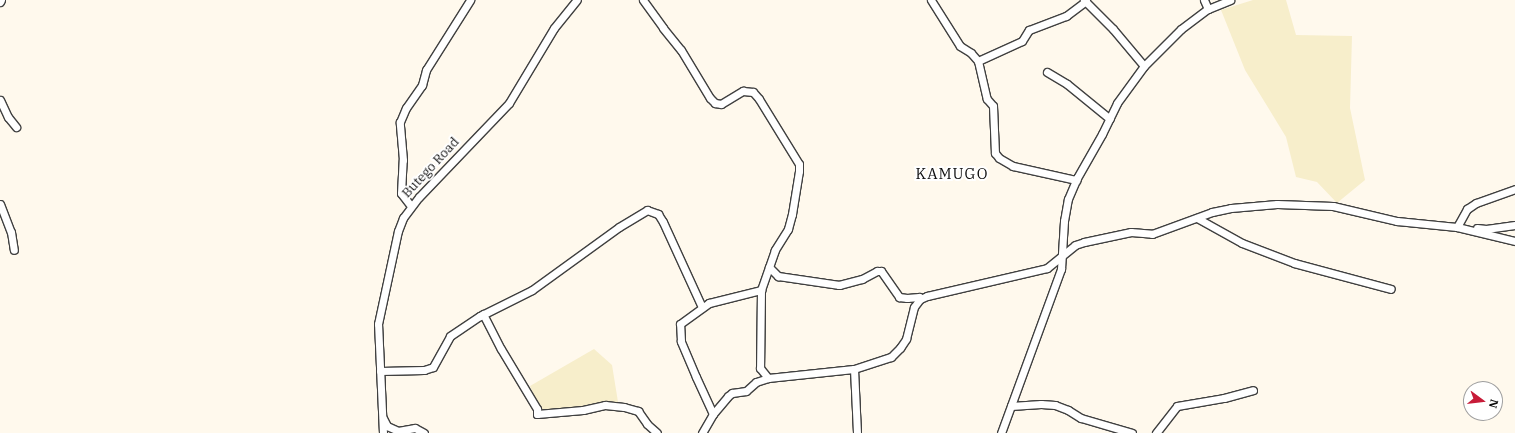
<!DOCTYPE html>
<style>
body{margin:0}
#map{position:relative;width:1515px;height:433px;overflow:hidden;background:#fff9ed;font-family:"IBM Plex Serif",serif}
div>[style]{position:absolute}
.farmland>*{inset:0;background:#f7eecb}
.roads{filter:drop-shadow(1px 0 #404040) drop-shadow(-1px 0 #404040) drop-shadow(0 1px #404040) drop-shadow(0 -1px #404040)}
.minor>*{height:7px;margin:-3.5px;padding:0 3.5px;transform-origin:3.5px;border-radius:3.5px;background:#fff}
span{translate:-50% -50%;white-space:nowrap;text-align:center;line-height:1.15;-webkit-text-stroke:4px #fff;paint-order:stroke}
.street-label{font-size:13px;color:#0d0d0d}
.quarter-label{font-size:15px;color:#0d0d0d;letter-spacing:1px}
.north{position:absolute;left:1463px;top:381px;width:40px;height:40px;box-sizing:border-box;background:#fff;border:1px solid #9e9e9e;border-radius:50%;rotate:105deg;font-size:11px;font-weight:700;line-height:16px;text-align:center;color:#0d0d0d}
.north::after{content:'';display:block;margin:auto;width:14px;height:18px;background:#c71b38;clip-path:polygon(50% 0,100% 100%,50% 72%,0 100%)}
</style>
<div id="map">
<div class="farmland">
<i style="clip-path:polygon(1253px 0,1286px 0,1296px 35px,1352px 36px,1350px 108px,1365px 180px,1337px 203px,1317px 182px,1296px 177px,1286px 137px,1245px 70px,1221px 10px)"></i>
<i style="clip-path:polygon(594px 349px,612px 365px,618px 402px,541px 411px,530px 386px)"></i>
</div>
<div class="roads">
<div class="minor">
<i style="left:643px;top:0;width:34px;rotate:54deg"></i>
<i style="left:663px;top:28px;width:28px;rotate:51deg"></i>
<i style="left:681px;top:50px;width:56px;rotate:58.9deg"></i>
<i style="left:710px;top:98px;width:7px;rotate:45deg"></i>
<i style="left:715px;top:103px;width:6px;rotate:9deg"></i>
<i style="left:721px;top:104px;width:26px;rotate:-31deg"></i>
<i style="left:743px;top:91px;width:10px;rotate:6deg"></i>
<i style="left:753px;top:92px;width:9px;rotate:49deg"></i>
<i style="left:759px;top:99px;width:76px;rotate:58.4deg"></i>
<i style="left:799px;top:164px;width:7px;rotate:90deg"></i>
<i style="left:799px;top:171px;width:44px;rotate:99.2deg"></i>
<i style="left:792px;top:214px;width:16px;rotate:105deg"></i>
<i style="left:788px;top:229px;width:25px;rotate:122deg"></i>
<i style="left:775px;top:250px;width:42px;rotate:109.3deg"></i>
<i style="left:761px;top:290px;width:78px;rotate:90.7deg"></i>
<i style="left:760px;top:368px;width:13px;rotate:51deg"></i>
<i style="left:931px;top:0;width:54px;rotate:57.8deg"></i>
<i style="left:960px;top:46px;width:13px;rotate:32deg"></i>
<i style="left:971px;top:53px;width:11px;rotate:49deg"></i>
<i style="left:978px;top:61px;width:39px;rotate:77deg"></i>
<i style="left:987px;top:99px;width:9px;rotate:49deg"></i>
<i style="left:993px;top:106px;width:47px;rotate:87.6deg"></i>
<i style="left:995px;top:153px;width:6px;rotate:51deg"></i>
<i style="left:999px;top:158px;width:16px;rotate:30deg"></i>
<i style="left:1013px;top:166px;width:65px;rotate:12.5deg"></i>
<i style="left:1084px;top:0;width:41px;rotate:45deg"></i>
<i style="left:1113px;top:29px;width:48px;rotate:50deg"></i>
<i style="left:1204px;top:0;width:10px;rotate:66deg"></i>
<i style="left:0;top:2px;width:2px;rotate:-63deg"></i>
<i style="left:978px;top:61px;width:48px;rotate:-24.4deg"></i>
<i style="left:1022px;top:41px;width:13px;rotate:-58deg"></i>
<i style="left:1029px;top:30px;width:40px;rotate:-21deg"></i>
<i style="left:1066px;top:16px;width:25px;rotate:-37deg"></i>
<i style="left:1047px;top:72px;width:23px;rotate:31deg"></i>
<i style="left:1067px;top:84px;width:55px;rotate:39.1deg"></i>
<i style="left:0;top:100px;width:19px;rotate:65deg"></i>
<i style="left:8px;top:117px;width:13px;rotate:51deg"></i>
<i style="left:0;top:204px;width:30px;rotate:69deg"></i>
<i style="left:11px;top:232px;width:18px;rotate:81deg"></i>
<i style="left:411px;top:206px;width:16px;rotate:-128deg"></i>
<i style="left:401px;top:193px;width:33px;rotate:-87deg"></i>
<i style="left:403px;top:160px;width:38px;rotate:-95deg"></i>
<i style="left:400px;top:122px;width:15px;rotate:-67deg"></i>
<i style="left:406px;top:108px;width:28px;rotate:-55deg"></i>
<i style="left:422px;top:85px;width:16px;rotate:-75deg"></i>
<i style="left:426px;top:70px;width:83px;rotate:-57.8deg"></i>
<i style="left:1197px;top:218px;width:51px;rotate:29.1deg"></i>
<i style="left:1242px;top:243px;width:56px;rotate:21deg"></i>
<i style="left:1294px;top:263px;width:100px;rotate:15deg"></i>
<i style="left:1457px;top:227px;width:21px;rotate:-61deg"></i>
<i style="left:1467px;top:209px;width:11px;rotate:-34deg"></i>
<i style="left:1476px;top:203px;width:41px;rotate:-19.7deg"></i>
<i style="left:1477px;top:228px;width:9px;rotate:6deg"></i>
<i style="left:1486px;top:229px;width:29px;rotate:-8deg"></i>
<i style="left:769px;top:267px;width:13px;rotate:45deg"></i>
<i style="left:778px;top:276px;width:62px;rotate:8.4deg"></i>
<i style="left:839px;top:285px;width:24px;rotate:-15deg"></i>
<i style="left:862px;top:279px;width:17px;rotate:-28deg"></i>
<i style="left:877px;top:271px;width:4px"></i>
<i style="left:881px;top:271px;width:32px;rotate:55deg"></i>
<i style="left:899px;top:297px;width:8px;rotate:7deg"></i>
<i style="left:907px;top:298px;width:12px;rotate:-5deg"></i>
<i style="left:919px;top:297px;width:2px;rotate:63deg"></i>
<i style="left:483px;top:314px;width:39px;rotate:63deg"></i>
<i style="left:501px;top:349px;width:70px;rotate:59deg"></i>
<i style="left:537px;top:409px;width:5px;rotate:90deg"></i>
<i style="left:537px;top:414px;width:46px;rotate:-5deg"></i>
<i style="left:583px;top:410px;width:23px;rotate:-13deg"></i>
<i style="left:605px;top:405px;width:19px;rotate:6deg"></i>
<i style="left:624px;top:407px;width:15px;rotate:16deg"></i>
<i style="left:638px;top:411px;width:16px;rotate:55deg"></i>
<i style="left:647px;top:424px;width:13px;rotate:42deg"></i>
<i style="left:854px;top:369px;width:39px;rotate:-18deg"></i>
<i style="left:891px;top:357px;width:13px;rotate:-45deg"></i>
<i style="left:900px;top:348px;width:11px;rotate:-56deg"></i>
<i style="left:906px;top:339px;width:33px;rotate:-76deg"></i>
<i style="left:914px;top:307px;width:10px;rotate:-53deg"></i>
<i style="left:920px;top:299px;width:8px;rotate:-23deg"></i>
<i style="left:927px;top:296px;width:123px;rotate:-13.1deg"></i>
<i style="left:1047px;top:268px;width:36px;rotate:-39deg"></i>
<i style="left:1075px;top:245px;width:9px;rotate:-18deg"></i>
<i style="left:1084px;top:242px;width:48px;rotate:-12deg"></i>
<i style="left:1131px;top:232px;width:21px;rotate:5deg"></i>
<i style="left:1152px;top:234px;width:64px;rotate:-20.1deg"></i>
<i style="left:1212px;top:212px;width:19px;rotate:-12deg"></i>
<i style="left:1231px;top:208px;width:46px;rotate:-5deg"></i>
<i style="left:1277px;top:204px;width:56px;rotate:2deg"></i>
<i style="left:1333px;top:206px;width:66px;rotate:13.2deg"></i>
<i style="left:1397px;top:221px;width:60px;rotate:5.7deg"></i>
<i style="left:1457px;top:227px;width:60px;rotate:13.6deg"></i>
<i style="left:380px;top:371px;width:44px;rotate:-1.3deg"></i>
<i style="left:424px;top:370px;width:9px;rotate:-18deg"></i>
<i style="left:433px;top:367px;width:35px;rotate:-61deg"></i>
<i style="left:450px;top:336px;width:36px;rotate:-34deg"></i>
<i style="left:480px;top:316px;width:58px;rotate:-26.6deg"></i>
<i style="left:532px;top:290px;width:107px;rotate:-35.9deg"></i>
<i style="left:619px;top:227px;width:33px;rotate:-31deg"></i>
<i style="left:647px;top:210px;width:12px;rotate:20deg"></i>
<i style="left:658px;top:214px;width:9px;rotate:58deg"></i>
<i style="left:663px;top:222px;width:94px;rotate:65.4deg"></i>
<i style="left:1011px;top:406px;width:30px;rotate:-4deg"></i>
<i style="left:1041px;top:404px;width:14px;rotate:4deg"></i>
<i style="left:1055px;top:405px;width:14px;rotate:21deg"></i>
<i style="left:1068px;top:410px;width:15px;rotate:32deg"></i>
<i style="left:1081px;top:418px;width:53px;rotate:16.4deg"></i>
<i style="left:713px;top:414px;width:41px;rotate:-114.7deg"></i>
<i style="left:696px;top:377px;width:39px;rotate:-113deg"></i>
<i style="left:681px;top:341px;width:17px;rotate:-93deg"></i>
<i style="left:680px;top:324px;width:36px;rotate:-36deg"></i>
<i style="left:709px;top:303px;width:54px;rotate:-14deg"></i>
<i style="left:383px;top:418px;width:9px;rotate:63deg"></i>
<i style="left:387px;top:426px;width:12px;rotate:24deg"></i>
<i style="left:398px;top:431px;width:17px;rotate:-10deg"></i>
<i style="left:415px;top:428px;width:10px;rotate:29deg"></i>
<i style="left:383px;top:433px;width:109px;rotate:-92.6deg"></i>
<i style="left:378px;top:324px;width:95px;rotate:-77.9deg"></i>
<i style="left:398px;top:231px;width:14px;rotate:-69deg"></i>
<i style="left:403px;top:218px;width:26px;rotate:-53deg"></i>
<i style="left:419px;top:197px;width:130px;rotate:-46.2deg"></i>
<i style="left:509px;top:103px;width:87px;rotate:-59deg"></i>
<i style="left:554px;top:28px;width:36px;rotate:-51deg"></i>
<i style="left:702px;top:433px;width:22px;rotate:-60deg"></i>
<i style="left:713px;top:414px;width:23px;rotate:-50deg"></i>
<i style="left:728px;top:396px;width:5px;rotate:-37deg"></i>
<i style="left:732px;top:393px;width:14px;rotate:-8deg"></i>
<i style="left:746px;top:391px;width:13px;rotate:-42deg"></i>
<i style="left:756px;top:382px;width:13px;rotate:-18deg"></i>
<i style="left:768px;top:378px;width:86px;rotate:-6deg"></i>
<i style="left:854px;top:369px;width:64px;rotate:87.3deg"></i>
<i style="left:1001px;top:433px;width:175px;rotate:-69.9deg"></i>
<i style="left:1061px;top:269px;width:48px;rotate:-86.4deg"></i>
<i style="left:1064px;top:221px;width:22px;rotate:-80deg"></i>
<i style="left:1068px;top:199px;width:23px;rotate:-67deg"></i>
<i style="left:1077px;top:178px;width:51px;rotate:-60.4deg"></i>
<i style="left:1102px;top:134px;width:34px;rotate:-64deg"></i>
<i style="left:1117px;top:103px;width:46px;rotate:-53.9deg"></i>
<i style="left:1144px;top:66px;width:52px;rotate:-45deg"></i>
<i style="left:1181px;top:29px;width:34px;rotate:-37deg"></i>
<i style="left:1208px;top:9px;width:24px;rotate:-22deg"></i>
<i style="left:1156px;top:433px;width:34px;rotate:-52deg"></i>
<i style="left:1177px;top:406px;width:48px;rotate:-9.7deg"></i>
<i style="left:1224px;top:398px;width:30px;rotate:-15deg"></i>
</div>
</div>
<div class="street-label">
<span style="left:431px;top:168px;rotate:-47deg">Butego Road</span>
</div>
<div class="quarter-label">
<span style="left:952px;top:174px">KAMUGO</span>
</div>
<div class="north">N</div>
</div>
